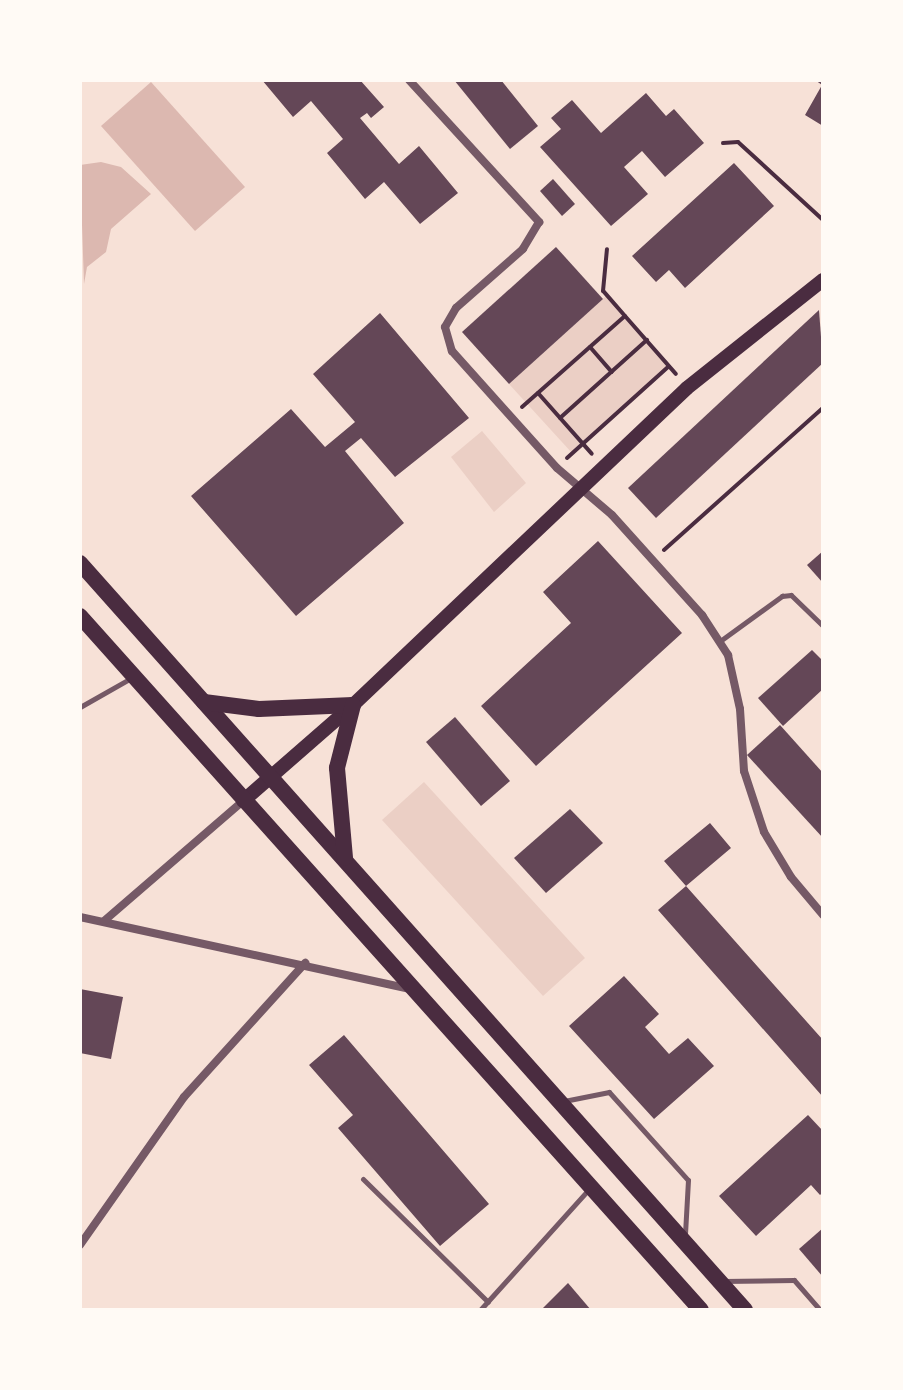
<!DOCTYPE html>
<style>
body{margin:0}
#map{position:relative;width:903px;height:1390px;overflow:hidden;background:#f7e1d7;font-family:"PT Sans Narrow",sans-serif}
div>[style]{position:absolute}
.green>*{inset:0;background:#ebcfc5}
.water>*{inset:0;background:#dcb8b0}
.building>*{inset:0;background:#644757}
.path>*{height:4px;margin:-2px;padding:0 2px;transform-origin:2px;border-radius:2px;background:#4a2c40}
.service>*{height:5px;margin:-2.5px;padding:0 2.5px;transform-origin:2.5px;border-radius:2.5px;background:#755966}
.minor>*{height:8px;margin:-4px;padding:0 4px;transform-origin:4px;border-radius:4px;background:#755966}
.secondary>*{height:14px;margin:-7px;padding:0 7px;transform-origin:7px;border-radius:7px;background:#4a2c40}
.primary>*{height:16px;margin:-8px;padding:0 8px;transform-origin:8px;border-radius:8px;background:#4a2c40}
span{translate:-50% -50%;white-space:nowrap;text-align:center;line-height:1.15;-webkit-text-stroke:6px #fffaf5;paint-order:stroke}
.frame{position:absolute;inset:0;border:82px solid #fffaf5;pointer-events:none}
</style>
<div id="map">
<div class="green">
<i style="clip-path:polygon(606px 296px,669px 366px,572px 453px,509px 384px)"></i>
<i style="clip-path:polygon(482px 431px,526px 483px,494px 512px,451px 457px)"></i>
<i style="clip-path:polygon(424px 782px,585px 958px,543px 996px,382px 820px)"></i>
</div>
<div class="water">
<i style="clip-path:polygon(151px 82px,245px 187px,195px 231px,101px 126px)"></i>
<i style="clip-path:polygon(101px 162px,121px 167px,151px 194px,111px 229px,106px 252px,87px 267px,84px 284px,80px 165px)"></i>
</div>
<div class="building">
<i style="clip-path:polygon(262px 80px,360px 80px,384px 107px,371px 118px,367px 113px,360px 118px,399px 164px,419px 146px,458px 193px,420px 224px,384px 182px,365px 199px,327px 153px,343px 139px,311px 101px,293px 117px)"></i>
<i style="clip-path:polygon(454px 80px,501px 80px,538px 126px,510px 149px)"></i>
<i style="clip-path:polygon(815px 80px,823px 80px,823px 126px,805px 115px,822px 85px)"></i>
<i style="clip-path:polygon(646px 93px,666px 116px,674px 109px,704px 143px,665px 177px,642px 151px,624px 167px,648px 194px,611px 226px,540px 147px,561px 129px,551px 118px,572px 100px,601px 133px)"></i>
<i style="clip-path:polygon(734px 163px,774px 206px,685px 288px,669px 270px,656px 282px,632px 256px)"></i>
<i style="clip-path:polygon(553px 179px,575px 204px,562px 216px,540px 191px)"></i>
<i style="clip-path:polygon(556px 247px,603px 299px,509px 384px,462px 332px)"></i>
<i style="clip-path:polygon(819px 310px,823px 363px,656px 518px,628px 488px)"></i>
<i style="clip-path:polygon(380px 313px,469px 418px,395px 477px,361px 438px,345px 451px,404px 523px,296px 616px,191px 496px,291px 409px,325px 447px,355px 422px,313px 374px)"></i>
<i style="clip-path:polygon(598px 541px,682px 633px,536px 766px,481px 706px,571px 623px,543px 592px)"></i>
<i style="clip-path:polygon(823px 551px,823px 583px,807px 565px)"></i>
<i style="clip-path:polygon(812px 650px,823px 661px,823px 689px,783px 726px,758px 698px)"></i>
<i style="clip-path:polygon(455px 717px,510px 781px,481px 806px,426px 742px)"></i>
<i style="clip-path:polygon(780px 725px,823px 773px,823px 838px,747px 755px)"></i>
<i style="clip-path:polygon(570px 809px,603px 843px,546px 893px,514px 858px)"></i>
<i style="clip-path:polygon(710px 823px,731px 848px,686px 886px,823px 1040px,823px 1097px,658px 910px,686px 886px,664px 861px)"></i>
<i style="clip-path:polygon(624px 976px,659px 1014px,645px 1027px,669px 1054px,688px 1038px,714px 1066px,654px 1119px,569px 1026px)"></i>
<i style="clip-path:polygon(80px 989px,123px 997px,111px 1059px,80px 1053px)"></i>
<i style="clip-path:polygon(344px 1035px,489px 1204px,440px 1246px,338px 1128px,353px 1115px,309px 1065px)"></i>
<i style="clip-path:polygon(808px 1115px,823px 1131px,823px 1192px,820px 1195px,811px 1185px,756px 1236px,719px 1196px)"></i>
<i style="clip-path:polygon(823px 1228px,823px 1277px,799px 1249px)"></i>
<i style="clip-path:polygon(568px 1283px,591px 1310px,541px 1310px)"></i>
</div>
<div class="path">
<i style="left:723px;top:143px;width:15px;rotate:-4deg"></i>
<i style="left:738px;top:142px;width:115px;rotate:42.5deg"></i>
<i style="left:625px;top:316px;width:77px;rotate:48.7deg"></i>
<i style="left:590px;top:347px;width:33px;rotate:49deg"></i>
<i style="left:538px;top:393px;width:81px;rotate:48.5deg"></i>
<i style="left:522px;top:407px;width:137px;rotate:-41.5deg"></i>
<i style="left:625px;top:316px;width:33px;rotate:-131deg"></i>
<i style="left:603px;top:291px;width:42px;rotate:-84.6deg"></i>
<i style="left:560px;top:418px;width:117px;rotate:-41.9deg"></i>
<i style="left:567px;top:458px;width:137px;rotate:-42deg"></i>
<i style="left:664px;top:550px;width:213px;rotate:-41.8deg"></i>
</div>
<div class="service">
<i style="left:720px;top:641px;width:77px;rotate:-36deg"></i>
<i style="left:782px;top:596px;width:9px;rotate:-6deg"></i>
<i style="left:791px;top:595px;width:45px;rotate:44.1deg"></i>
<i style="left:80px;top:707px;width:59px;rotate:-29.6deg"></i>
<i style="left:564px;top:1101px;width:46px;rotate:-11.3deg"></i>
<i style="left:609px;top:1092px;width:118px;rotate:48.1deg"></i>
<i style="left:688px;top:1180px;width:54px;rotate:93.2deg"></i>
<i style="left:363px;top:1179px;width:175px;rotate:44.5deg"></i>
<i style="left:723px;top:1281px;width:71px;rotate:-0.8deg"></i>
<i style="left:794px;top:1280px;width:40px;rotate:49deg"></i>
<i style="left:480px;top:1310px;width:163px;rotate:-48deg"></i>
</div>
<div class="minor">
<i style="left:409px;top:80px;width:193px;rotate:47.5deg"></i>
<i style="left:539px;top:222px;width:31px;rotate:121deg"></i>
<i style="left:523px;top:249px;width:89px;rotate:138.6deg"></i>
<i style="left:456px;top:308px;width:22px;rotate:120deg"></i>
<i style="left:445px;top:327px;width:25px;rotate:74deg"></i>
<i style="left:452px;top:351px;width:157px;rotate:48.1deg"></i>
<i style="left:557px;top:468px;width:72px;rotate:40.5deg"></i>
<i style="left:612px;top:515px;width:135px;rotate:48deg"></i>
<i style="left:702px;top:615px;width:48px;rotate:57deg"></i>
<i style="left:728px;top:655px;width:55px;rotate:77.5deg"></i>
<i style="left:740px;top:709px;width:62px;rotate:86.3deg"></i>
<i style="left:744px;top:771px;width:64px;rotate:71.8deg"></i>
<i style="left:764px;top:832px;width:52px;rotate:59deg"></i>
<i style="left:791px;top:877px;width:50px;rotate:49.9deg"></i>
<i style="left:80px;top:917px;width:338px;rotate:12.3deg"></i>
<i style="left:104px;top:921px;width:184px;rotate:-40.8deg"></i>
<i style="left:80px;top:1245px;width:181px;rotate:-54.9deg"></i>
<i style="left:184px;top:1097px;width:181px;rotate:-47.9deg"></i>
</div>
<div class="secondary">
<i style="left:243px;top:801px;width:146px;rotate:-41.1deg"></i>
<i style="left:353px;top:705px;width:460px;rotate:-43.5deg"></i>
<i style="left:687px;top:388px;width:174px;rotate:-38.5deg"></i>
</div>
<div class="primary">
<i style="left:80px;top:563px;width:1000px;rotate:48.32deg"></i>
<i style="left:80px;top:616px;width:931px;rotate:48.18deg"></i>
<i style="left:204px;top:702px;width:55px;rotate:7.3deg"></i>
<i style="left:259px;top:709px;width:94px;rotate:-2.4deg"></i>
<i style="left:353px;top:705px;width:65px;rotate:104.3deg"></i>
<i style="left:337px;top:768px;width:90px;rotate:84.9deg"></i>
</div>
<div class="frame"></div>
</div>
